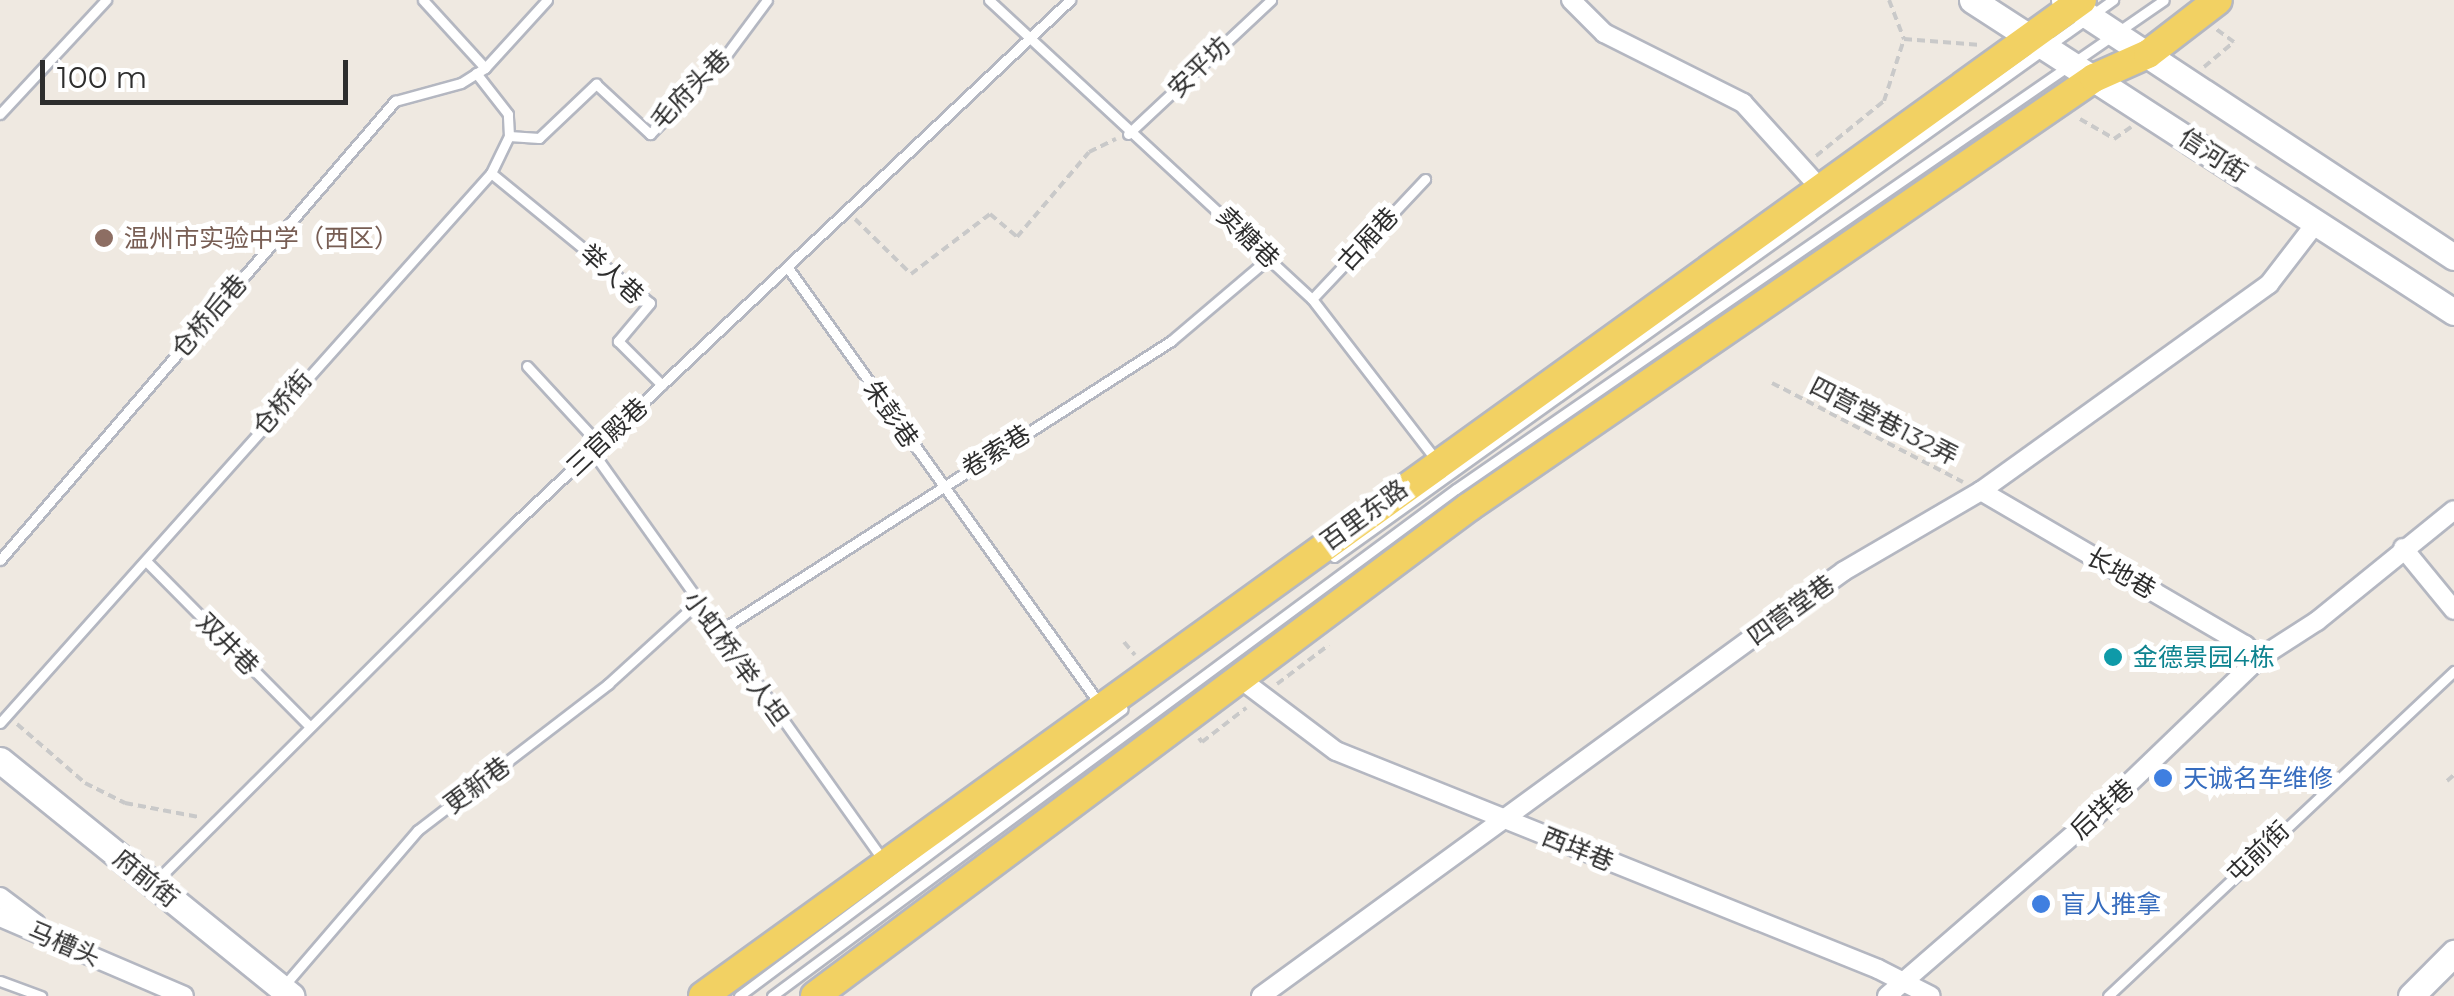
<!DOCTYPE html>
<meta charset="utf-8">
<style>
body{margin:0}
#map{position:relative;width:2454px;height:996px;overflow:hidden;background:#efe9e1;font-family:Montserrat,"Noto Sans SC",sans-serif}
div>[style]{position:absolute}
.path>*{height:4px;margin-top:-2px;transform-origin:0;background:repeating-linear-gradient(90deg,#c9c9c9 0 8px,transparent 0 13px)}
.roads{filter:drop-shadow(2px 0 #b4b7c1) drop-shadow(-2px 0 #b4b7c1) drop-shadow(0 2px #b4b7c1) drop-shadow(0 -2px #b4b7c1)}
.lane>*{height:9px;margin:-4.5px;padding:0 4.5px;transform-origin:4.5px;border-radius:4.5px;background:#fff}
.street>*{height:18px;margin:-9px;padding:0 9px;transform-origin:9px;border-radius:9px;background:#fff}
.secondary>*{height:25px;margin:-12.5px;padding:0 12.5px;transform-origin:12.5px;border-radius:12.5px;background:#fff}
.primary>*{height:28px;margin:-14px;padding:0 14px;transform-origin:14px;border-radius:14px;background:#f2d163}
.dots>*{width:28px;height:28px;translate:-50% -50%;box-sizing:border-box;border:5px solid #fff;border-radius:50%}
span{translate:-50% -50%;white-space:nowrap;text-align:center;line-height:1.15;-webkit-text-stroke:10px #fff;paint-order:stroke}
.street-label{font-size:25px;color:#2e2e2e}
.education-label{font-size:25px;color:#785e54}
.left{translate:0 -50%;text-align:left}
.culture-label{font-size:25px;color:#0d838f}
.shop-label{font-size:25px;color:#366cbe}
.scale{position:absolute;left:40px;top:60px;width:308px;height:45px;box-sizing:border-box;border:5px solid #2e2e2e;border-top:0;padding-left:12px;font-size:30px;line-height:35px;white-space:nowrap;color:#2e2e2e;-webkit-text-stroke:8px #fff;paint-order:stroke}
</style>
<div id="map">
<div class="path">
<i style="left:1889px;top:0;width:42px;rotate:69deg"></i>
<i style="left:2204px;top:67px;width:39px;rotate:-40deg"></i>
<i style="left:2234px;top:42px;width:22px;rotate:-144deg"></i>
<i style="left:2080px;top:119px;width:39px;rotate:30deg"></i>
<i style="left:2114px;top:139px;width:21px;rotate:-35deg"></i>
<i style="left:1816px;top:156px;width:87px;rotate:-39deg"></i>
<i style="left:1884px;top:101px;width:65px;rotate:-72.1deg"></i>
<i style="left:1904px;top:39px;width:77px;rotate:4.5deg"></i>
<i style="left:855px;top:219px;width:78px;rotate:44.5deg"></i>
<i style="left:911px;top:274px;width:99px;rotate:-37.2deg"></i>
<i style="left:990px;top:214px;width:35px;rotate:40deg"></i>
<i style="left:1017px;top:237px;width:111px;rotate:-49.7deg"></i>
<i style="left:1089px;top:152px;width:30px;rotate:-26deg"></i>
<i style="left:1772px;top:383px;width:215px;rotate:27.4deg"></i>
<i style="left:1124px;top:642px;width:17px;rotate:50deg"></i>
<i style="left:1277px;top:684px;width:65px;rotate:-36.9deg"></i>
<i style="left:17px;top:724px;width:90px;rotate:40.9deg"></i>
<i style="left:85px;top:783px;width:45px;rotate:26.6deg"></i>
<i style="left:125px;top:803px;width:75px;rotate:10.7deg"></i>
<i style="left:1199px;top:738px;width:5px;rotate:53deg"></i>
<i style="left:1202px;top:742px;width:56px;rotate:-37.7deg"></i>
<i style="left:2447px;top:781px;width:9px;rotate:-41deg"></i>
</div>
<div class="roads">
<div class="lane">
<i style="left:423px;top:0;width:92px;rotate:47.6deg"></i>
<i style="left:989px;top:0;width:440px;rotate:42.8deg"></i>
<i style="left:1312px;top:299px;width:203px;rotate:52.4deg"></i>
<i style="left:0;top:114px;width:156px;rotate:-47.1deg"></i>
<i style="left:1128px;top:134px;width:196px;rotate:-43.1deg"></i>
<i style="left:509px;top:136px;width:30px;rotate:4deg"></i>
<i style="left:539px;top:138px;width:79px;rotate:-43.5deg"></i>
<i style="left:596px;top:84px;width:74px;rotate:42.8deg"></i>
<i style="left:650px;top:134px;width:106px;rotate:-45.8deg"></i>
<i style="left:724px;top:58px;width:72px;rotate:-53.4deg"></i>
<i style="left:491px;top:173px;width:205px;rotate:39.3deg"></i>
<i style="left:650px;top:303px;width:50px;rotate:130.1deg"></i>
<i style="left:618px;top:341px;width:62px;rotate:45deg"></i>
<i style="left:788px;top:268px;width:535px;rotate:54.44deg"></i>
<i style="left:1312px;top:299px;width:165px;rotate:-46.7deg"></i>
<i style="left:527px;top:366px;width:106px;rotate:47.3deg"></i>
<i style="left:592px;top:451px;width:502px;rotate:54.57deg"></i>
<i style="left:1334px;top:557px;width:958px;rotate:-35.57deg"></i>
<i style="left:0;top:560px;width:606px;rotate:-49.29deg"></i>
<i style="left:395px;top:101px;width:68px;rotate:-15.3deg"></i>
<i style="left:461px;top:83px;width:28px;rotate:-32deg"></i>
<i style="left:485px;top:68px;width:92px;rotate:-47.6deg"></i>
<i style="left:147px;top:562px;width:232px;rotate:45.3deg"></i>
<i style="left:716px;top:633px;width:541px;rotate:-32.69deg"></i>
<i style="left:1171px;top:341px;width:128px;rotate:-40.3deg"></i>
<i style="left:0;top:723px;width:737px;rotate:-48.24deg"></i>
<i style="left:491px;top:173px;width:41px;rotate:-64.1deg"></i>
<i style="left:509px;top:136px;width:22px;rotate:-93deg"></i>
<i style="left:508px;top:114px;width:52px;rotate:-128deg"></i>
<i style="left:154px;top:883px;width:510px;rotate:-44.92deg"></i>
<i style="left:515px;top:523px;width:763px;rotate:-43.3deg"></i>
<i style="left:0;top:981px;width:44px;rotate:20.1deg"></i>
<i style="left:282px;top:988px;width:208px;rotate:-49.3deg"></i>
<i style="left:418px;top:830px;width:240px;rotate:-37.5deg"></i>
<i style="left:608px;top:684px;width:119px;rotate:-42.3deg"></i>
<i style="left:739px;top:996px;width:479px;rotate:-36.8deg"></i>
<i style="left:772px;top:996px;width:851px;rotate:-36.55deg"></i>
<i style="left:1456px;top:489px;width:860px;rotate:-34.63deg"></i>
<i style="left:2108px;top:996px;width:475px;rotate:-43.2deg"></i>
</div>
<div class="street">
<i style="left:1571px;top:0;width:47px;rotate:45deg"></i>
<i style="left:1604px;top:33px;width:156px;rotate:26.7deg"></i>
<i style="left:1743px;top:103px;width:115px;rotate:47.8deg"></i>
<i style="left:1981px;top:491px;width:306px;rotate:30.3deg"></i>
<i style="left:2245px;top:645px;width:19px;rotate:47deg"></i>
<i style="left:2403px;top:548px;width:80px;rotate:50.6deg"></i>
<i style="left:1239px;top:678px;width:121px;rotate:37deg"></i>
<i style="left:1336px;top:751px;width:584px;rotate:21.91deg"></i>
<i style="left:1878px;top:969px;width:59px;rotate:27deg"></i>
<i style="left:0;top:897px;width:45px;rotate:36.9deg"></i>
<i style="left:0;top:917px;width:200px;rotate:23.2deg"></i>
<i style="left:1261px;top:996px;width:721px;rotate:-36.09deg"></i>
<i style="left:1844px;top:571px;width:159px;rotate:-30.3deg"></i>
<i style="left:1981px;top:491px;width:355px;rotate:-35.7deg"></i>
<i style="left:2269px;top:284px;width:77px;rotate:-52.4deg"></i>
<i style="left:1887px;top:996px;width:274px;rotate:-40.9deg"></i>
<i style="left:2094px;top:817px;width:228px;rotate:-43.9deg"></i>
<i style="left:2258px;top:659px;width:70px;rotate:-32.8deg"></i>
<i style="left:2317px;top:621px;width:176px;rotate:-39deg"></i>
</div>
<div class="secondary">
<i style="left:1972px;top:0;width:574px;rotate:32.92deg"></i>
<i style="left:2064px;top:0;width:467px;rotate:33.4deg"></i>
<i style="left:0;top:760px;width:375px;rotate:39deg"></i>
<i style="left:2411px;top:996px;width:61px;rotate:-45deg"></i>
</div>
<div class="primary">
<i style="left:703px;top:996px;width:1701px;rotate:-35.84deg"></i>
<i style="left:815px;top:996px;width:817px;rotate:-36.79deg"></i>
<i style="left:1469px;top:507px;width:758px;rotate:-34.47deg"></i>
<i style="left:2094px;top:78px;width:59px;rotate:-24deg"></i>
<i style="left:2148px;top:54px;width:88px;rotate:-37.6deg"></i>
</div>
</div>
<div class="dots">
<i style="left:104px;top:238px;background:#8d6e63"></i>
<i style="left:2113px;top:657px;background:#0f9aa8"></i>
<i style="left:2163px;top:778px;background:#3f7fe0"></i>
<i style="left:2041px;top:904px;background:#3f7fe0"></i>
</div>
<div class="street-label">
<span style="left:1199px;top:67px;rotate:-44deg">安平坊</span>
<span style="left:690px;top:89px;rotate:-45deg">毛府头巷</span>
<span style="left:2213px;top:155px;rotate:33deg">信河街</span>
<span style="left:1248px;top:237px;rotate:44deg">卖糖巷</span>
<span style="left:1368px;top:239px;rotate:-47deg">古厢巷</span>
<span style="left:612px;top:274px;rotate:42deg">举人巷</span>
<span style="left:209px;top:316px;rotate:-49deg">仓桥后巷</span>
<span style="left:282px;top:403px;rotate:-49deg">仓桥街</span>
<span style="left:891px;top:414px;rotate:55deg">朱彭巷</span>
<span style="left:1884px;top:421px;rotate:27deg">四营堂巷132弄</span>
<span style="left:607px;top:437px;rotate:-43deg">三官殿巷</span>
<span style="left:996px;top:451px;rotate:-32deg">卷索巷</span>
<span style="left:1364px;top:515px;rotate:-36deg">百里东路</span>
<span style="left:2121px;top:573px;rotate:30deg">长地巷</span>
<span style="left:1791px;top:610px;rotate:-36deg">四营堂巷</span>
<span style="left:228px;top:644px;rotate:45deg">双井巷</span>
<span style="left:736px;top:658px;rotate:54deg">小虹桥/举人坦</span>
<span style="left:477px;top:785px;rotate:-37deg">更新巷</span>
<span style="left:2102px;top:809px;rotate:-42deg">后垟巷</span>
<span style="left:1578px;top:849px;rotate:22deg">西垟巷</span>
<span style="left:2258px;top:852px;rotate:-44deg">屯前街</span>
<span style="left:146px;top:878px;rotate:39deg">府前街</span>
<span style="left:64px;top:944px;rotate:23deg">马槽头</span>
</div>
<div class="education-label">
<span class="left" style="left:124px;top:238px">温州市实验中学（西区）</span>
</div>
<div class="culture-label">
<span class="left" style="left:2133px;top:657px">金德景园4栋</span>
</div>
<div class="shop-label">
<span class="left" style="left:2183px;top:778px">天诚名车维修</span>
<span class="left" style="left:2061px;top:904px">盲人推拿</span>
</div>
<div class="scale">100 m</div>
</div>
